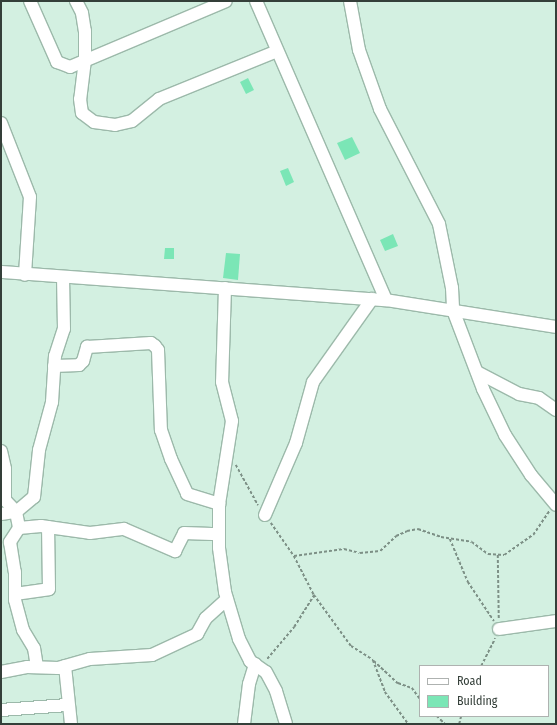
<!DOCTYPE html>
<style>
body{margin:0}
#map{position:relative;width:557px;height:725px;overflow:hidden;background:#d3f0e1;font-family:"Fira Sans Condensed",sans-serif}
div>[style]{position:absolute}
.building>*{inset:0;background:#7be6b6}
.path>*{height:1.5px;margin-top:-0.75px;transform-origin:0;background:repeating-linear-gradient(90deg,#7d9086 0 3px,transparent 0 5px)}
.roads{filter:drop-shadow(1px 0 #9cb9aa) drop-shadow(-1px 0 #9cb9aa) drop-shadow(0 1px #9cb9aa) drop-shadow(0 -1px #9cb9aa)}
.minor>*{height:12px;margin:-6px;padding:0 6px;transform-origin:6px;border-radius:6px;background:#fff}
span{translate:-50% -50%;white-space:nowrap;text-align:center;line-height:1.15;-webkit-text-stroke:3px #fff;paint-order:stroke}
.frame{position:absolute;inset:0;border:2px solid #343f39;pointer-events:none}
.legend{position:absolute;left:419px;top:665px;width:130px;height:52px;box-sizing:border-box;background:#fff;border:1px solid #aeb2b0;margin:0;padding:5px 7px;list-style:none;font-size:12px;color:#343f39}
.legend li{display:flex;align-items:center;gap:8px;height:20px}
.legend b{width:20px;border:1px solid #aeb2b0}
</style>
<div id="map">
<div class="building">
<i style="clip-path:polygon(248px 78px,254px 90px,246px 94px,240px 82px)"></i>
<i style="clip-path:polygon(352px 137px,360px 153px,345px 160px,337px 143px)"></i>
<i style="clip-path:polygon(288px 168px,294px 182px,286px 186px,280px 171px)"></i>
<i style="clip-path:polygon(393px 234px,398px 246px,385px 251px,380px 240px)"></i>
<i style="clip-path:polygon(165px 248px,174px 248px,174px 259px,164px 259px)"></i>
<i style="clip-path:polygon(226px 253px,240px 254px,238px 280px,223px 278px)"></i>
</div>
<div class="path">
<i style="left:236px;top:465px;width:46px;rotate:61.2deg"></i>
<i style="left:271px;top:523px;width:40px;rotate:55.1deg"></i>
<i style="left:294px;top:556px;width:44px;rotate:62.9deg"></i>
<i style="left:314px;top:595px;width:63px;rotate:54deg"></i>
<i style="left:351px;top:646px;width:26px;rotate:32deg"></i>
<i style="left:373px;top:660px;width:34px;rotate:69deg"></i>
<i style="left:385px;top:692px;width:39px;rotate:54deg"></i>
<i style="left:450px;top:539px;width:47px;rotate:67.3deg"></i>
<i style="left:468px;top:582px;width:47px;rotate:56.3deg"></i>
<i style="left:498px;top:555px;width:64px;rotate:89.1deg"></i>
<i style="left:294px;top:556px;width:50px;rotate:-8deg"></i>
<i style="left:344px;top:549px;width:16px;rotate:14deg"></i>
<i style="left:360px;top:553px;width:20px;rotate:-6deg"></i>
<i style="left:380px;top:551px;width:22px;rotate:-43deg"></i>
<i style="left:396px;top:536px;width:12px;rotate:-24deg"></i>
<i style="left:407px;top:531px;width:11px;rotate:-10deg"></i>
<i style="left:418px;top:529px;width:24px;rotate:19deg"></i>
<i style="left:441px;top:537px;width:31px;rotate:9deg"></i>
<i style="left:472px;top:542px;width:20px;rotate:37deg"></i>
<i style="left:488px;top:554px;width:16px;rotate:4deg"></i>
<i style="left:504px;top:555px;width:35px;rotate:-35deg"></i>
<i style="left:533px;top:535px;width:29px;rotate:-56deg"></i>
<i style="left:267px;top:659px;width:42px;rotate:-49.8deg"></i>
<i style="left:294px;top:627px;width:38px;rotate:-58deg"></i>
<i style="left:374px;top:661px;width:33px;rotate:43deg"></i>
<i style="left:398px;top:683px;width:15px;rotate:20deg"></i>
<i style="left:412px;top:688px;width:14px;rotate:54deg"></i>
<i style="left:481px;top:666px;width:31px;rotate:-63deg"></i>
<i style="left:437px;top:716px;width:11px;rotate:45deg"></i>
<i style="left:459px;top:724px;width:8px;rotate:-76deg"></i>
</div>
<div class="roads">
<div class="minor">
<i style="left:30px;top:1px;width:67px;rotate:66.1deg"></i>
<i style="left:57px;top:62px;width:14px;rotate:21deg"></i>
<i style="left:70px;top:67px;width:169px;rotate:-22.9deg"></i>
<i style="left:76px;top:1px;width:13px;rotate:63deg"></i>
<i style="left:82px;top:13px;width:18px;rotate:81deg"></i>
<i style="left:85px;top:31px;width:29px;rotate:90deg"></i>
<i style="left:85px;top:60px;width:39px;rotate:97deg"></i>
<i style="left:80px;top:99px;width:14px;rotate:82deg"></i>
<i style="left:82px;top:113px;width:15px;rotate:37deg"></i>
<i style="left:94px;top:122px;width:21px;rotate:8deg"></i>
<i style="left:115px;top:125px;width:17px;rotate:-13deg"></i>
<i style="left:132px;top:121px;width:35px;rotate:-39deg"></i>
<i style="left:159px;top:99px;width:127px;rotate:-22.1deg"></i>
<i style="left:256px;top:1px;width:326px;rotate:66.5deg"></i>
<i style="left:350px;top:1px;width:50px;rotate:79.6deg"></i>
<i style="left:359px;top:50px;width:63px;rotate:70.4deg"></i>
<i style="left:380px;top:109px;width:129px;rotate:62.8deg"></i>
<i style="left:439px;top:224px;width:65px;rotate:78.5deg"></i>
<i style="left:452px;top:288px;width:22px;rotate:87deg"></i>
<i style="left:453px;top:310px;width:85px;rotate:69.2deg"></i>
<i style="left:483px;top:389px;width:51px;rotate:64.4deg"></i>
<i style="left:505px;top:435px;width:48px;rotate:57deg"></i>
<i style="left:531px;top:475px;width:39px;rotate:50deg"></i>
<i style="left:1px;top:123px;width:79px;rotate:68.6deg"></i>
<i style="left:30px;top:197px;width:78px;rotate:93.7deg"></i>
<i style="left:1px;top:272px;width:386px;rotate:4.2deg"></i>
<i style="left:386px;top:300px;width:172px;rotate:9deg"></i>
<i style="left:225px;top:288px;width:94px;rotate:91.8deg"></i>
<i style="left:222px;top:382px;width:40px;rotate:75.6deg"></i>
<i style="left:232px;top:421px;width:84px;rotate:98.9deg"></i>
<i style="left:219px;top:504px;width:44px;rotate:90deg"></i>
<i style="left:219px;top:548px;width:44px;rotate:82.2deg"></i>
<i style="left:225px;top:592px;width:49px;rotate:73.4deg"></i>
<i style="left:239px;top:639px;width:25px;rotate:63deg"></i>
<i style="left:250px;top:661px;width:19px;rotate:35deg"></i>
<i style="left:266px;top:672px;width:21px;rotate:62deg"></i>
<i style="left:276px;top:691px;width:34px;rotate:73deg"></i>
<i style="left:54px;top:366px;width:25px;rotate:-2deg"></i>
<i style="left:79px;top:365px;width:6px;rotate:-45deg"></i>
<i style="left:83px;top:361px;width:15px;rotate:-74deg"></i>
<i style="left:87px;top:347px;width:64px;rotate:-3.6deg"></i>
<i style="left:151px;top:343px;width:5px;rotate:37deg"></i>
<i style="left:155px;top:346px;width:5px;rotate:53deg"></i>
<i style="left:158px;top:350px;width:80px;rotate:87.9deg"></i>
<i style="left:161px;top:430px;width:31px;rotate:71deg"></i>
<i style="left:171px;top:459px;width:38px;rotate:65deg"></i>
<i style="left:187px;top:494px;width:34px;rotate:17deg"></i>
<i style="left:477px;top:372px;width:47px;rotate:27.6deg"></i>
<i style="left:519px;top:394px;width:20px;rotate:11deg"></i>
<i style="left:539px;top:398px;width:21px;rotate:35deg"></i>
<i style="left:1px;top:451px;width:18px;rotate:77deg"></i>
<i style="left:5px;top:469px;width:31px;rotate:90deg"></i>
<i style="left:5px;top:500px;width:16px;rotate:47deg"></i>
<i style="left:16px;top:512px;width:16px;rotate:79deg"></i>
<i style="left:19px;top:528px;width:17px;rotate:123deg"></i>
<i style="left:10px;top:542px;width:30px;rotate:81deg"></i>
<i style="left:15px;top:572px;width:28px;rotate:90deg"></i>
<i style="left:15px;top:600px;width:31px;rotate:75deg"></i>
<i style="left:23px;top:630px;width:21px;rotate:59deg"></i>
<i style="left:34px;top:648px;width:18px;rotate:81deg"></i>
<i style="left:1px;top:514px;width:15px;rotate:-8deg"></i>
<i style="left:16px;top:512px;width:23px;rotate:-40deg"></i>
<i style="left:34px;top:497px;width:47px;rotate:-83.9deg"></i>
<i style="left:39px;top:450px;width:50px;rotate:-74.8deg"></i>
<i style="left:52px;top:402px;width:46px;rotate:-86.3deg"></i>
<i style="left:55px;top:356px;width:28px;rotate:-72deg"></i>
<i style="left:64px;top:329px;width:52px;rotate:-91.1deg"></i>
<i style="left:265px;top:515px;width:78px;rotate:-66.7deg"></i>
<i style="left:296px;top:443px;width:63px;rotate:-74.4deg"></i>
<i style="left:313px;top:382px;width:102px;rotate:-54.6deg"></i>
<i style="left:19px;top:528px;width:22px;rotate:-5deg"></i>
<i style="left:41px;top:526px;width:49px;rotate:8.1deg"></i>
<i style="left:90px;top:533px;width:34px;rotate:-7deg"></i>
<i style="left:124px;top:529px;width:56px;rotate:23.3deg"></i>
<i style="left:175px;top:551px;width:20px;rotate:-63deg"></i>
<i style="left:184px;top:533px;width:35px;rotate:2deg"></i>
<i style="left:15px;top:594px;width:34px;rotate:-8deg"></i>
<i style="left:49px;top:589px;width:62px;rotate:-90.9deg"></i>
<i style="left:499px;top:629px;width:58px;rotate:-8deg"></i>
<i style="left:65px;top:666px;width:58px;rotate:84.1deg"></i>
<i style="left:1px;top:672px;width:26px;rotate:-11deg"></i>
<i style="left:27px;top:667px;width:31px;rotate:2deg"></i>
<i style="left:58px;top:668px;width:33px;rotate:-16deg"></i>
<i style="left:90px;top:659px;width:62px;rotate:-3.7deg"></i>
<i style="left:152px;top:655px;width:50px;rotate:-25deg"></i>
<i style="left:197px;top:634px;width:18px;rotate:-61deg"></i>
<i style="left:206px;top:618px;width:28px;rotate:-42deg"></i>
<i style="left:1px;top:710px;width:67px;rotate:-4.3deg"></i>
<i style="left:244px;top:724px;width:40px;rotate:-82.9deg"></i>
<i style="left:249px;top:684px;width:21px;rotate:-73deg"></i>
</div>
</div>
<div class="frame"></div>
<ul class="legend">
<li><b style="height:5px;background:#fff"></b>Road</li>
<li><b style="height:11px;background:#7be6b6"></b>Building</li>
</ul>
</div>
